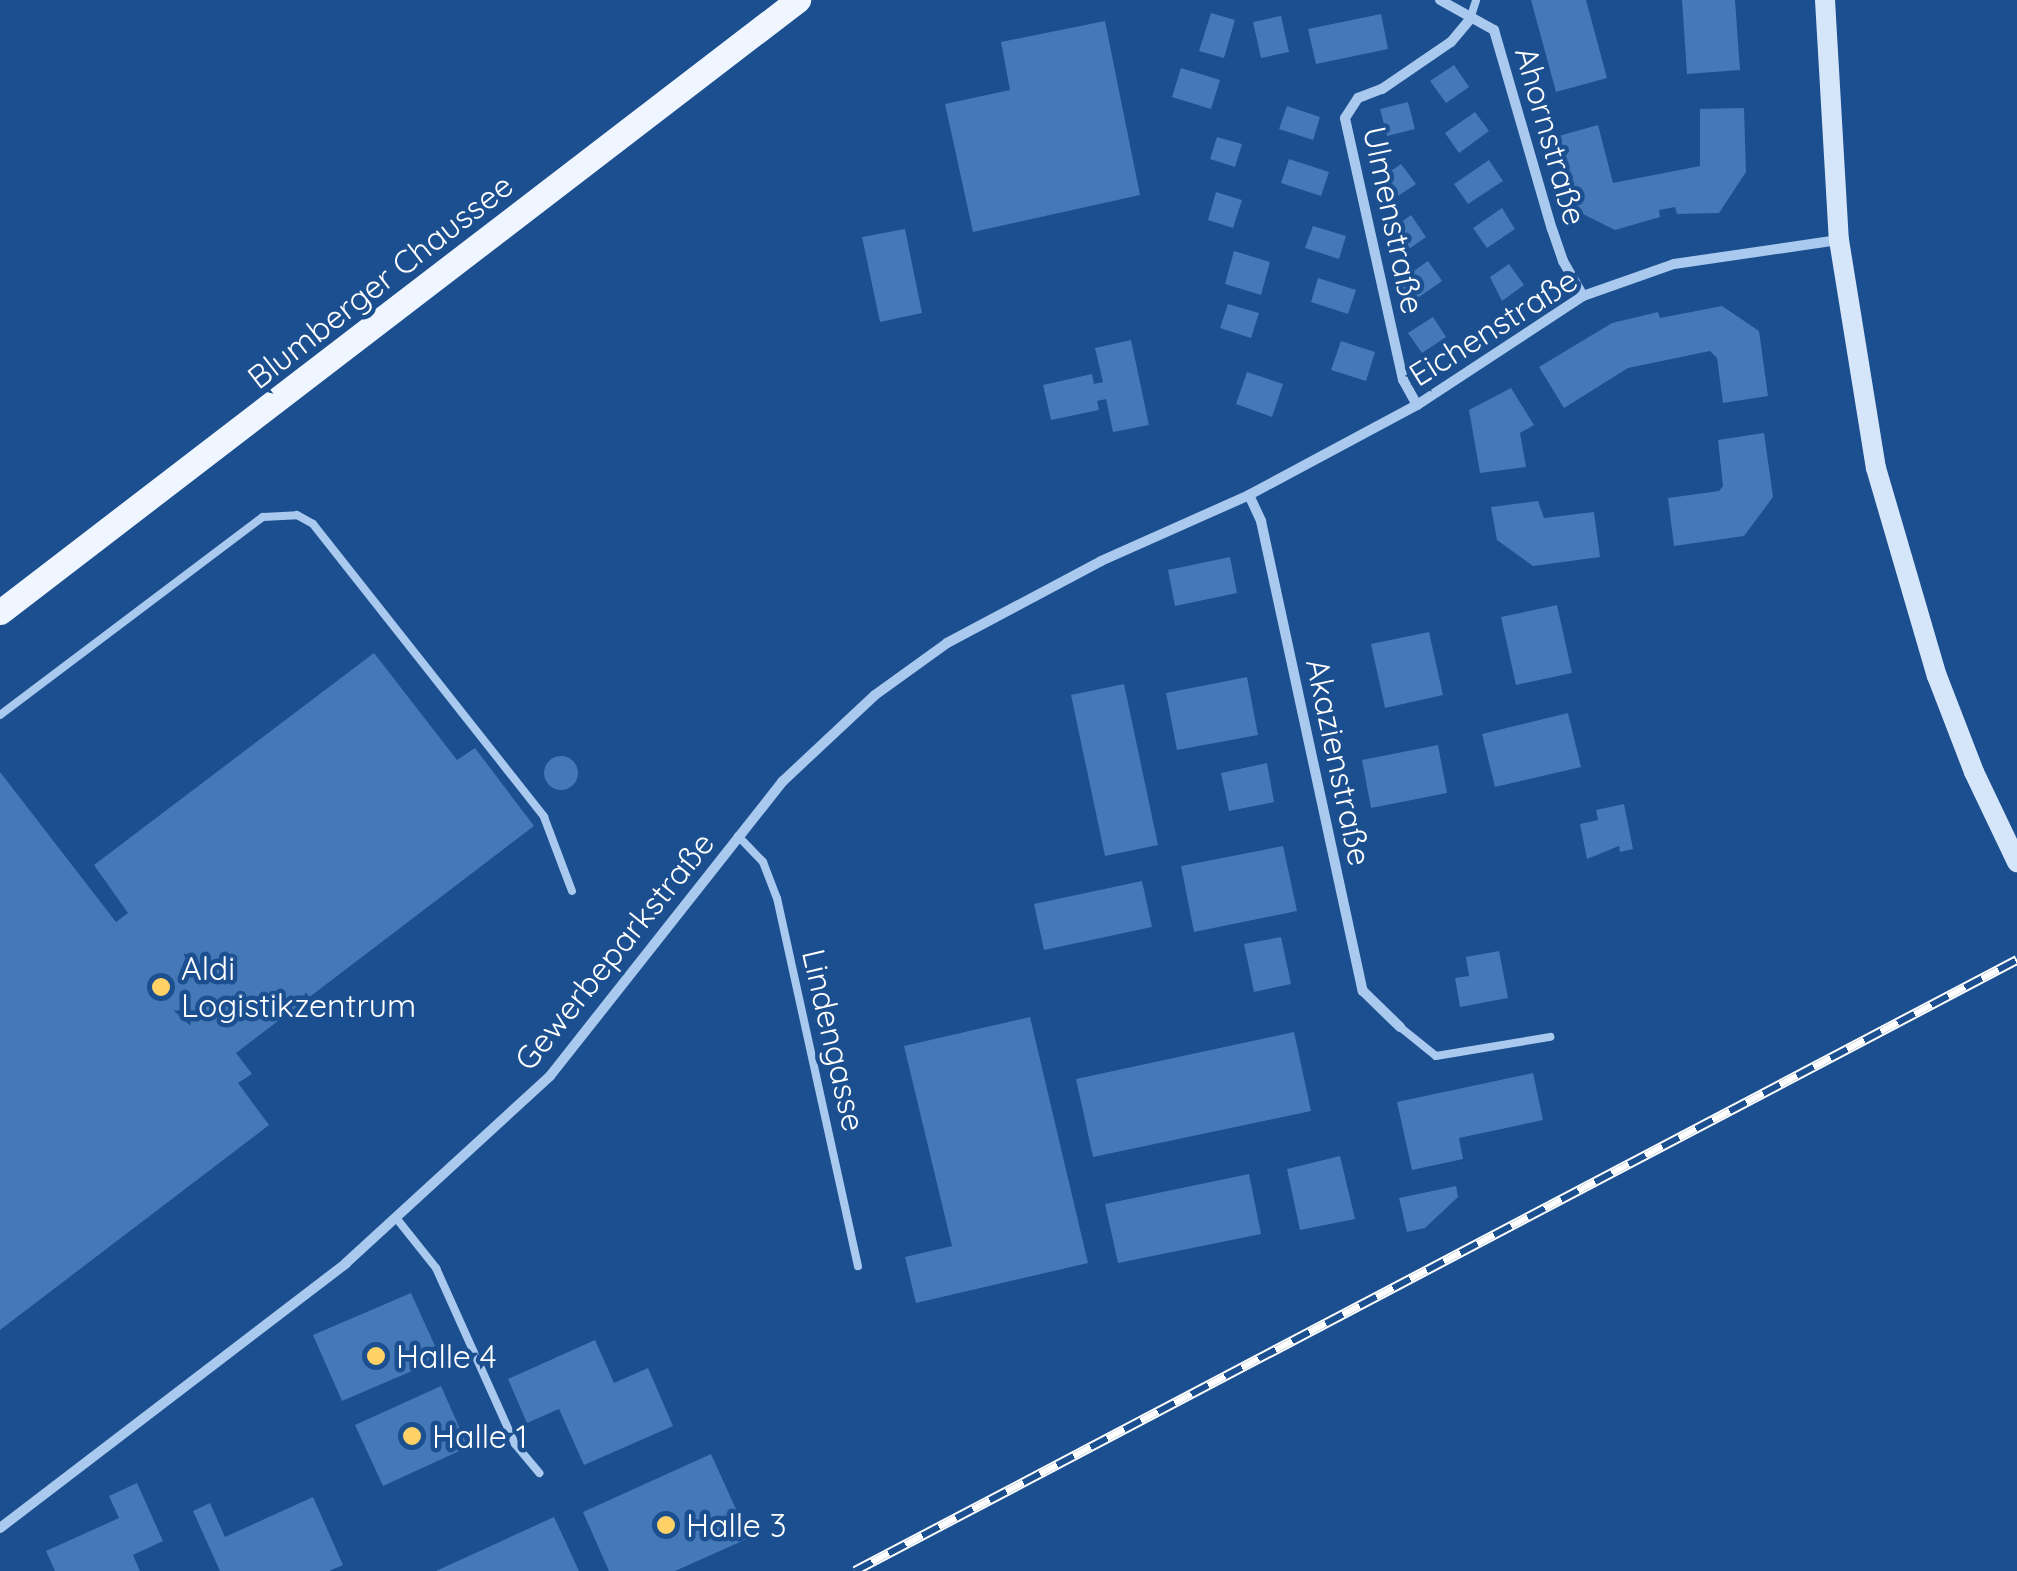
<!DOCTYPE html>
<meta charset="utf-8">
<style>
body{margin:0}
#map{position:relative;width:2017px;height:1571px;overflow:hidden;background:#1b4f8f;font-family:Quicksand,sans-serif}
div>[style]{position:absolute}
.building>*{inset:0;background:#4478b7}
.round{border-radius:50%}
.lane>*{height:8px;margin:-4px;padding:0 4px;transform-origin:4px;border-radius:4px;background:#a9c9ee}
.street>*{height:10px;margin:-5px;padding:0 5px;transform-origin:5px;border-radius:5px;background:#a9c9ee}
.secondary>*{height:20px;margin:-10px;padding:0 10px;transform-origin:10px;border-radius:10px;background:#d6e6fa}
.primary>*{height:25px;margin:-12.5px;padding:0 12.5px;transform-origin:12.5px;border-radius:12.5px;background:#f0f6ff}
.rail>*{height:10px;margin-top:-5px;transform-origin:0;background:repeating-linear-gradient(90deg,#1b4f8f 0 19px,#fff 0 38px);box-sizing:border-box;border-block:2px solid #fff}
.dots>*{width:28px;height:28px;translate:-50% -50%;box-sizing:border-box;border:5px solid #1b4f8f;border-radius:50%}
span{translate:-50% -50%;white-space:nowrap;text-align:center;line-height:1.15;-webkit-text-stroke:9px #1b4f8f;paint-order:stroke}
.street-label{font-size:32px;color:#fff}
.poi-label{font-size:32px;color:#fff}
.left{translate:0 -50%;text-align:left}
</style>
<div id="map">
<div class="building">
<i style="clip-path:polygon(1531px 0,1586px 0,1607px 78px,1556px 92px)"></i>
<i style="clip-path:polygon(1682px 0,1735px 0,1740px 70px,1687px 74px)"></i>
<i style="clip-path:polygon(1211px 13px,1235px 20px,1224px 58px,1199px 51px)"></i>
<i style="clip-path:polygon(1381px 14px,1388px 49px,1316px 64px,1308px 29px)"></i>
<i style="clip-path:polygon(1281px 16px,1289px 52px,1261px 58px,1253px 22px)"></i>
<i style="clip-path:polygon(1105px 21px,1140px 195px,973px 232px,945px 104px,1010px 90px,1001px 42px)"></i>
<i style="clip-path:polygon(1454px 65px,1469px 87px,1446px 103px,1430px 81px)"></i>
<i style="clip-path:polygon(1181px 68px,1220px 80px,1211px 109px,1172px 97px)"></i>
<i style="clip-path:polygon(1408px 102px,1415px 129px,1387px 136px,1380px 109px)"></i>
<i style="clip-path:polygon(1287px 106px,1320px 117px,1313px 140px,1279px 129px)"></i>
<i style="clip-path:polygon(1744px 108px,1746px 172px,1719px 213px,1677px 214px,1675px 207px,1659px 210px,1660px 217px,1615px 230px,1575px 210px,1555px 137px,1598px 125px,1613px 183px,1700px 166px,1700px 109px)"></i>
<i style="clip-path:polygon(1475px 112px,1489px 131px,1459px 153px,1445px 133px)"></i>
<i style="clip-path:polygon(1217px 137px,1242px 144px,1235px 167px,1210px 159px)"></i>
<i style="clip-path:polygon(1289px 159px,1329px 172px,1321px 196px,1281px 183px)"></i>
<i style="clip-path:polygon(1489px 160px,1503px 181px,1468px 204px,1454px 184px)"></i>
<i style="clip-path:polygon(1401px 164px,1416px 184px,1392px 200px,1378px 180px)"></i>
<i style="clip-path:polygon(1216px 192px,1242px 200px,1233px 228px,1208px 220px)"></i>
<i style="clip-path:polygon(1502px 208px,1515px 229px,1487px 248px,1473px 228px)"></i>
<i style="clip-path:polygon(1411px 215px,1426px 237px,1402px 254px,1387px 233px)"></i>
<i style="clip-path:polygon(1313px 226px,1346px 236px,1339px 259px,1305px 248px)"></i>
<i style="clip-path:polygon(905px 229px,922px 313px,880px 322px,862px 237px)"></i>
<i style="clip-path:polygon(1234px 251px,1270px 262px,1261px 295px,1225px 284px)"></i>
<i style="clip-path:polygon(1428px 261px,1442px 281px,1412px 302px,1398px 282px)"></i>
<i style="clip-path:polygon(1509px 264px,1524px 285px,1502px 301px,1490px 277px)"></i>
<i style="clip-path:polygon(1318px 278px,1356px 290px,1348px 314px,1311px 302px)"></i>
<i style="clip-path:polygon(1228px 304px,1259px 313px,1251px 338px,1220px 328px)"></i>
<i style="clip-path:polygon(1722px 306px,1759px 331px,1768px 396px,1723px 403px,1717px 358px,1710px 351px,1628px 368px,1564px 408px,1539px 367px,1612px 323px,1658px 312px,1660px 318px)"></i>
<i style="clip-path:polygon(1433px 317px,1446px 337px,1422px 353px,1408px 333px)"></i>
<i style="clip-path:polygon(1131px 340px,1149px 425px,1113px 432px,1106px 399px,1097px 401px,1099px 410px,1051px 420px,1043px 385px,1092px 374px,1094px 384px,1103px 382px,1095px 348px)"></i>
<i style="clip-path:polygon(1341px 341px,1375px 352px,1366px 381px,1331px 370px)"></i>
<i style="clip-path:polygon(1247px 372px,1283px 384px,1272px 417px,1236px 404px)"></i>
<i style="clip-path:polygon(1511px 388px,1534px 425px,1520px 433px,1526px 467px,1480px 473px,1469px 410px)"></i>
<i style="clip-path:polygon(1764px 433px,1773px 497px,1744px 536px,1674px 546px,1668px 498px,1719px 491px,1723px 486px,1718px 440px)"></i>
<i style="clip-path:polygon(1538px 501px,1544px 518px,1594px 512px,1600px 557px,1533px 566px,1497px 540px,1491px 507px)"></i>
<i style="clip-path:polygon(1230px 557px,1237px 593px,1175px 606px,1168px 570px)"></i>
<i style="clip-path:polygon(1557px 605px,1572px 673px,1516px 685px,1501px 617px)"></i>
<i style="clip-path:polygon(1429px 632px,1443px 695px,1385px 708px,1371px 644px)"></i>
<i style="clip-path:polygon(374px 653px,457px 760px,475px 748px,534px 826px,236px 1053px,252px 1074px,238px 1083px,269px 1125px,0 1330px,0 772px,116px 922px,128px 913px,94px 865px)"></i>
<i style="clip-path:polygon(1247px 677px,1258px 735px,1177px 750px,1166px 693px)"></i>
<i style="clip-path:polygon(1124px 684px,1158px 845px,1105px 856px,1071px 695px)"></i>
<i style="clip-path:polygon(1568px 713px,1581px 767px,1495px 787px,1482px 734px)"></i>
<i style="clip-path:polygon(1438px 745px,1447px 793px,1371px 808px,1362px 760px)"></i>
<i class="round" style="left:544px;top:756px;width:34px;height:34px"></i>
<i style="clip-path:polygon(1267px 763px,1274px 802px,1229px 811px,1221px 773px)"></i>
<i style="clip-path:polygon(1624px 804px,1633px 849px,1620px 852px,1619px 846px,1587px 859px,1580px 824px,1598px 820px,1596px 810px)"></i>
<i style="clip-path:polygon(1283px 846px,1297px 911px,1194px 932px,1181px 866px)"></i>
<i style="clip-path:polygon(1142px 881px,1152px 927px,1044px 950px,1034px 904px)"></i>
<i style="clip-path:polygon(1281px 937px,1291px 984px,1254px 992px,1244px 944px)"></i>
<i style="clip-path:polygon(1499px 951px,1508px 998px,1460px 1007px,1455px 978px,1469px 976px,1466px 957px)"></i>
<i style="clip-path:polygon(1030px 1017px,1088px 1263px,916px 1303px,905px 1257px,952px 1246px,904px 1046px)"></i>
<i style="clip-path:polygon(1294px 1032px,1311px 1111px,1093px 1157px,1076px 1079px)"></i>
<i style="clip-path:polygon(1533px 1073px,1543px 1120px,1459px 1138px,1463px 1159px,1412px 1170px,1397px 1102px)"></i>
<i style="clip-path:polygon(1340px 1156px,1355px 1219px,1300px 1230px,1287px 1169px)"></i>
<i style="clip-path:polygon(1249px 1174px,1261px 1234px,1118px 1263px,1105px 1204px)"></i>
<i style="clip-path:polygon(1456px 1186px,1458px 1197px,1425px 1228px,1407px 1232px,1399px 1198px)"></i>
<i style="clip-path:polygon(411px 1293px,435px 1346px,426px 1365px,342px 1401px,313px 1335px)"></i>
<i style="clip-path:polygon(595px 1340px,614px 1383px,648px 1368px,673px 1426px,584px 1465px,559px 1409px,527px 1423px,508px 1379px)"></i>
<i style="clip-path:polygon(441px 1386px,468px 1447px,383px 1486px,355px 1425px)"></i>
<i style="clip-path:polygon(711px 1454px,749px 1538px,675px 1571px,609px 1571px,583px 1512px)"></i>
<i style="clip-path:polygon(137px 1483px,163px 1541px,133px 1555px,140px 1571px,55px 1571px,46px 1551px,119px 1518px,109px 1496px)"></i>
<i style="clip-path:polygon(313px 1497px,343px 1565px,329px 1571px,220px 1571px,193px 1511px,210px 1503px,225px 1537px)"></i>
<i style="clip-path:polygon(554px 1517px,579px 1571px,436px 1571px)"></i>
</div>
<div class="lane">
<i style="left:1470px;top:19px;width:20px;rotate:-72deg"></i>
<i style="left:0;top:715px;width:329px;rotate:-37deg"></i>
<i style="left:263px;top:517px;width:34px;rotate:-3deg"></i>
<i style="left:297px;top:515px;width:18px;rotate:29deg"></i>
<i style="left:313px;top:524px;width:373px;rotate:51.7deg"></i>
<i style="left:544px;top:817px;width:79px;rotate:69.3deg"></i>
<i style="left:738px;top:836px;width:36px;rotate:46deg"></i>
<i style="left:763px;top:862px;width:39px;rotate:69deg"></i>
<i style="left:777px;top:898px;width:377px;rotate:77.6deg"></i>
<i style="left:1400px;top:1027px;width:46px;rotate:38.9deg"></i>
<i style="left:1436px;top:1056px;width:116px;rotate:-9.5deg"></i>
<i style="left:397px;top:1219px;width:63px;rotate:51.5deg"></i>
<i style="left:436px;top:1268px;width:193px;rotate:65.8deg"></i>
<i style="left:515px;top:1444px;width:38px;rotate:50deg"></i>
</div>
<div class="street">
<i style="left:1440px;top:0;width:62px;rotate:29.1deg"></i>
<i style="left:1494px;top:30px;width:207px;rotate:73.8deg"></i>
<i style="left:1552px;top:229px;width:34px;rotate:71deg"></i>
<i style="left:1563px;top:261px;width:40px;rotate:60.3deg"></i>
<i style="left:1417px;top:405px;width:29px;rotate:-119deg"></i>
<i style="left:1403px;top:380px;width:268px;rotate:-102.5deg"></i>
<i style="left:1345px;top:118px;width:24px;rotate:-57deg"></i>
<i style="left:1358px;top:98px;width:26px;rotate:-21deg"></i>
<i style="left:1382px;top:89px;width:83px;rotate:-34.3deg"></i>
<i style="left:1451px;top:42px;width:30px;rotate:-50deg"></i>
<i style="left:1249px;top:495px;width:29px;rotate:65deg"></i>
<i style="left:1261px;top:521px;width:481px;rotate:77.8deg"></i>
<i style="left:1363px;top:991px;width:52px;rotate:44.2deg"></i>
<i style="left:0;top:1528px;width:436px;rotate:-37.4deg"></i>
<i style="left:346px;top:1263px;width:277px;rotate:-42.5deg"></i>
<i style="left:550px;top:1076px;width:375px;rotate:-51.7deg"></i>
<i style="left:782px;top:782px;width:127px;rotate:-43.1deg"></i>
<i style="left:875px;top:695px;width:89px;rotate:-35.8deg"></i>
<i style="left:947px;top:643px;width:174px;rotate:-28deg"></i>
<i style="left:1101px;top:561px;width:162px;rotate:-24deg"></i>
<i style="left:1249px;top:495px;width:191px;rotate:-28.2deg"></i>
<i style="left:1417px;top:405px;width:199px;rotate:-33.3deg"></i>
<i style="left:1583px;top:296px;width:96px;rotate:-19.4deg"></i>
<i style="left:1674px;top:264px;width:166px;rotate:-8.3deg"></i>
</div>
<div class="secondary">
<i style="left:1825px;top:0;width:240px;rotate:86.7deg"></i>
<i style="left:1839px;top:240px;width:231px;rotate:80.8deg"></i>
<i style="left:1876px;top:468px;width:217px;rotate:73.7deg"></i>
<i style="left:1937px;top:676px;width:103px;rotate:68.9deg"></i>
<i style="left:1974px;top:772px;width:100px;rotate:64.5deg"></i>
</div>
<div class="primary">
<i style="left:0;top:612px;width:1006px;rotate:-37.49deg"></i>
</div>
<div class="rail">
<i style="left:855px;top:1571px;width:1313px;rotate:-27.74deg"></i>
</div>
<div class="dots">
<i style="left:161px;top:987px;background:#ffd166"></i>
<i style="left:376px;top:1356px;background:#ffd166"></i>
<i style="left:412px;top:1436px;background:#ffd166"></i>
<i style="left:666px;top:1525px;background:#ffd166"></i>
</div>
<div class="street-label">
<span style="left:1551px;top:136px;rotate:74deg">Ahornstraße</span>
<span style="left:1394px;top:220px;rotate:78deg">Ulmenstraße</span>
<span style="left:380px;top:281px;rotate:-38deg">Blumberger Chaussee</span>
<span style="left:1493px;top:327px;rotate:-32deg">Eichenstraße</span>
<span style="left:1339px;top:762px;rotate:78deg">Akazienstraße</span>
<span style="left:614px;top:951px;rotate:-51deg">Gewerbeparkstraße</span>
<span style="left:834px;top:1040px;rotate:77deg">Lindengasse</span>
</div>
<div class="poi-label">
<span class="left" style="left:181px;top:987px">Aldi<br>Logistikzentrum</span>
<span class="left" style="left:396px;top:1356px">Halle 4</span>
<span class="left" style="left:432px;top:1436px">Halle 1</span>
<span class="left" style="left:686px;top:1525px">Halle 3</span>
</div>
</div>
